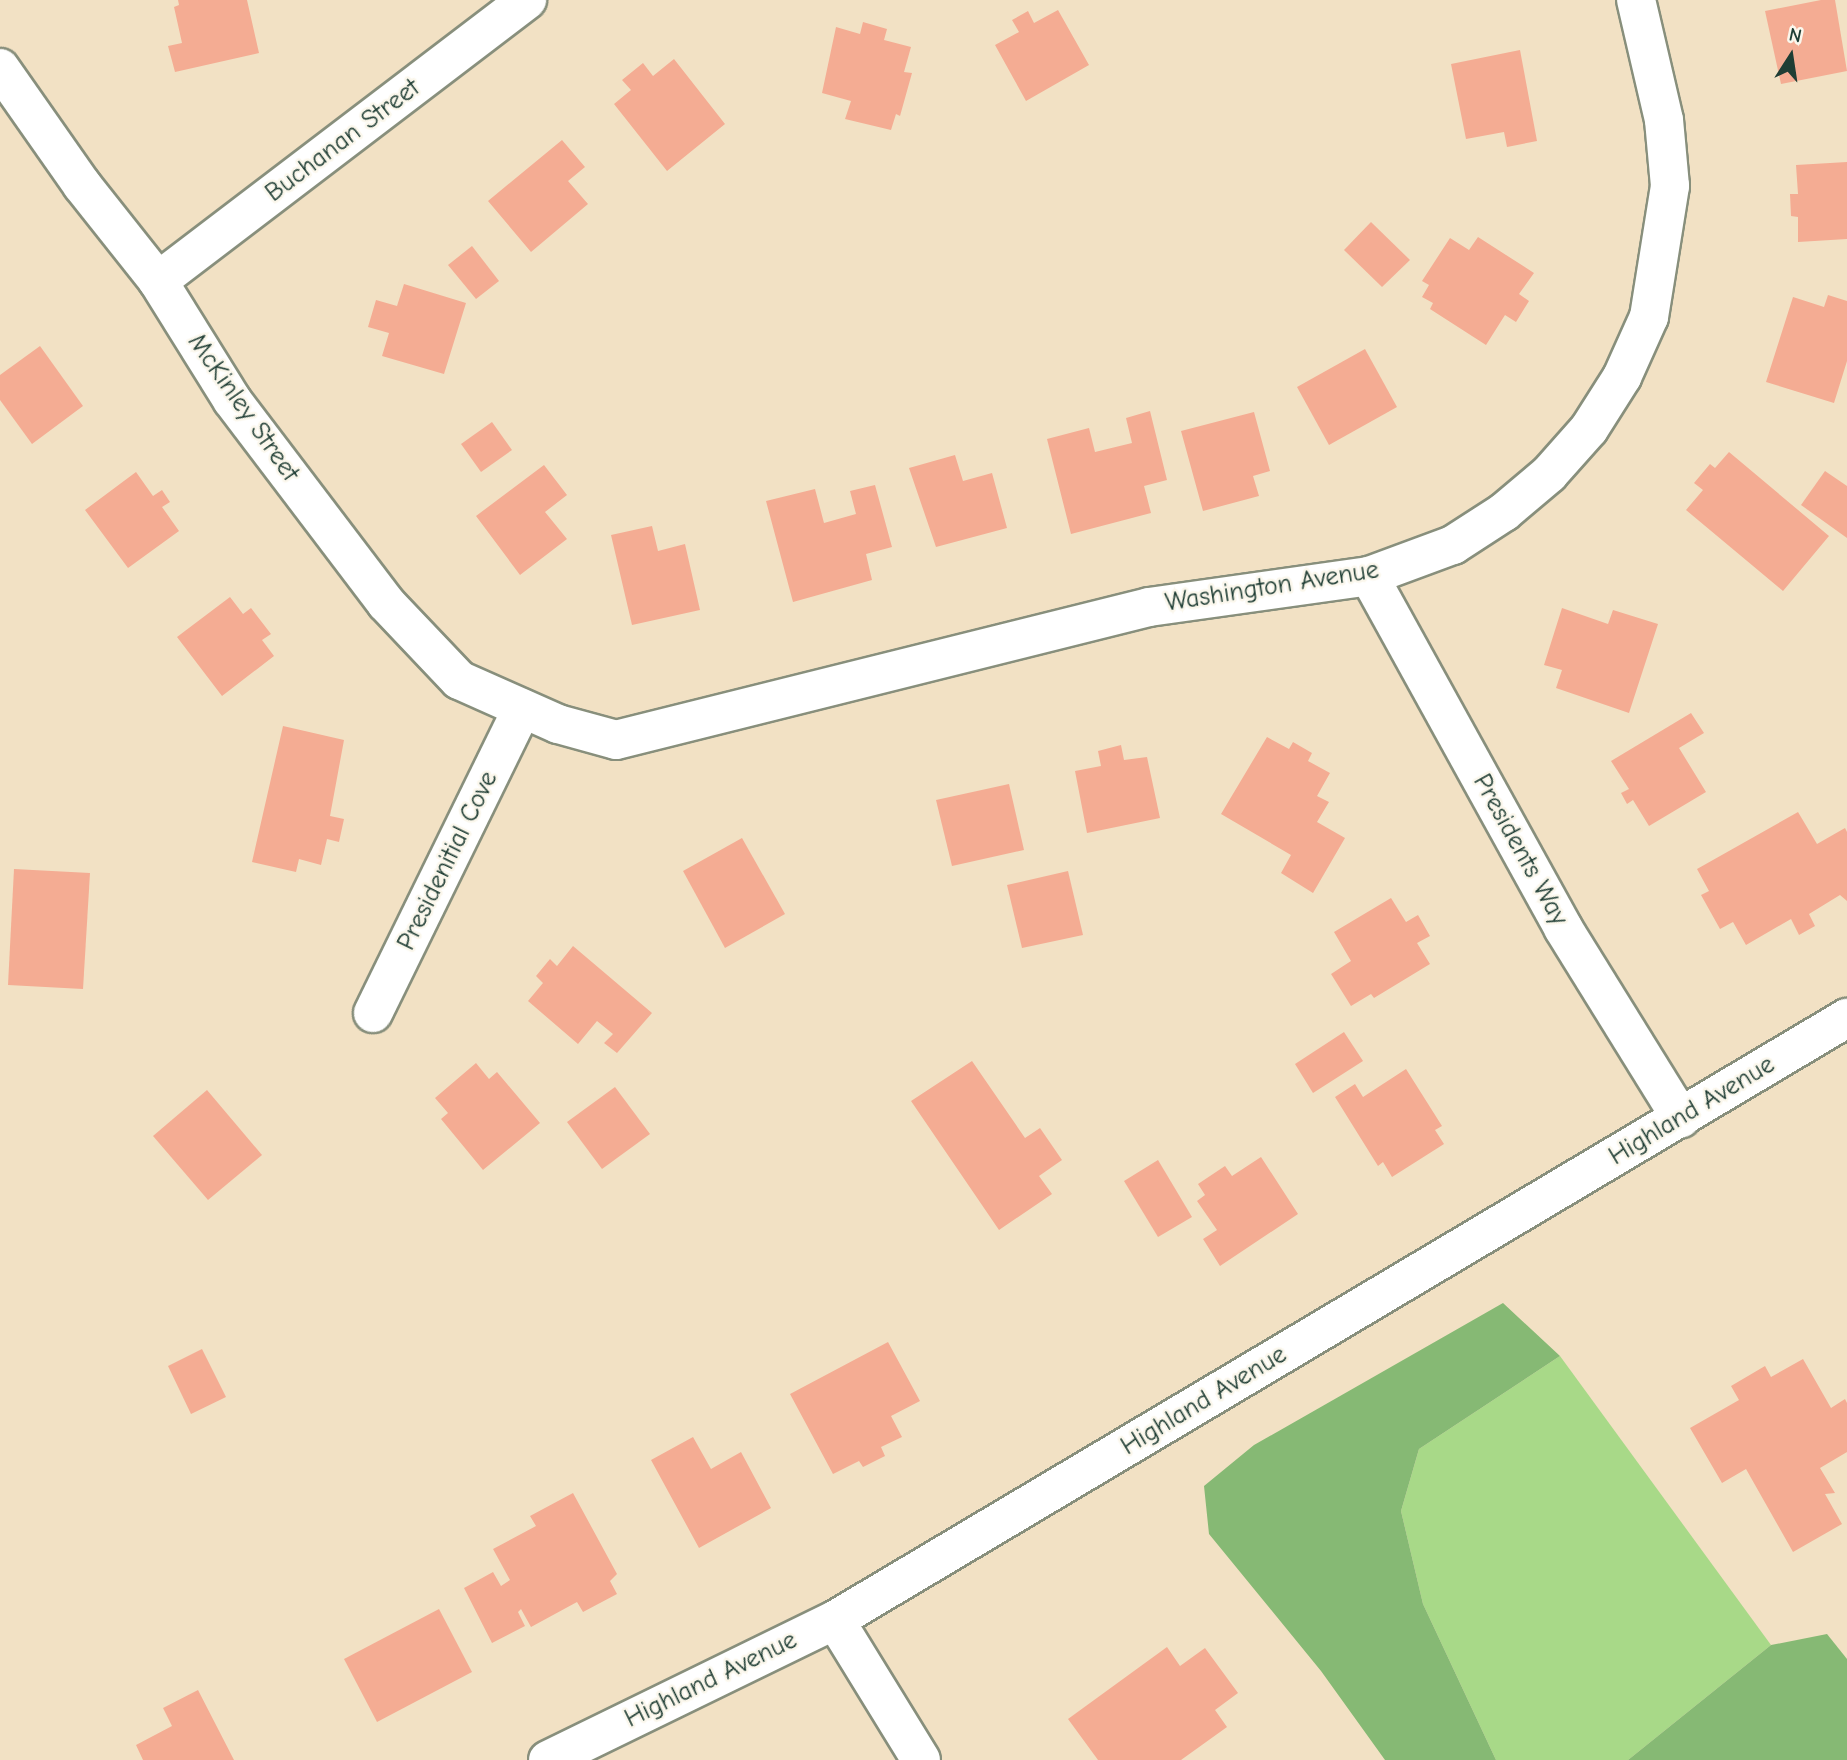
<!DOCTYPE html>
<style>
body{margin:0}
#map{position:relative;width:1847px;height:1760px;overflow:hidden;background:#f2e1c4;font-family:"Comic Neue",sans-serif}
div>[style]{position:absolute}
.green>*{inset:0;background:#a8d988}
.forest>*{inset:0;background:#86b974}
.building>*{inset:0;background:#f4ac93}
.roads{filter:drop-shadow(2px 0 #888f7c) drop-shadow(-2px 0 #888f7c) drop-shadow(0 2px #888f7c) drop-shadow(0 -2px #888f7c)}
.minor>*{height:38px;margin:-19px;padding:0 19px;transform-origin:19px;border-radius:19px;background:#fff}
.tertiary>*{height:38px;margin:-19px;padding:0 19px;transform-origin:19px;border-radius:19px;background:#fff}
span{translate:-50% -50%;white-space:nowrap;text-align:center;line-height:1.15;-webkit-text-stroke:5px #fbf7ec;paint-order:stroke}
.street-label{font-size:26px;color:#1f3d34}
.north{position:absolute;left:1756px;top:21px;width:70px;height:70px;-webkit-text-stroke:5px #fbf7ec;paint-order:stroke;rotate:12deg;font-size:19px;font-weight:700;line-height:28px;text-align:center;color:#1f3d34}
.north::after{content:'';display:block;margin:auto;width:24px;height:32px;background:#1f3d34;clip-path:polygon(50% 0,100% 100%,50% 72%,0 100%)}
</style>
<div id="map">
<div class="green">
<i style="clip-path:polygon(1560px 1356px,1771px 1645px,1628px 1760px,1496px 1760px,1423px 1604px,1401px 1511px,1419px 1449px)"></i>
</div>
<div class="forest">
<i style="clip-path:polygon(1503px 1303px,1560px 1356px,1419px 1449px,1401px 1511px,1423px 1604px,1496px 1760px,1385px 1760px,1321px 1671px,1209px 1534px,1204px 1486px,1254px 1445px)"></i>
<i style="clip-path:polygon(1827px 1634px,1847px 1659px,1847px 1760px,1628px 1760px,1771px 1645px)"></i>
</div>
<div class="building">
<i style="clip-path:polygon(178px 0,247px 0,259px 53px,175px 72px,168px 46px,182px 43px,174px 7px,179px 5px)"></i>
<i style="clip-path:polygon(1821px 0,1835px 0,1847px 71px,1781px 84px,1765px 11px)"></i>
<i style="clip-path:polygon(1058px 10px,1089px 65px,1026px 101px,995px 45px,1019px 32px,1012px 20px,1028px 11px,1034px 23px)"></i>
<i style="clip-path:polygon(863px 22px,887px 29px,884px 40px,911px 47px,904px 72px,912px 73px,900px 116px,896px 114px,891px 130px,845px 119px,851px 101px,822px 93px,836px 27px,860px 34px)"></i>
<i style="clip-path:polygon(1520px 50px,1537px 141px,1507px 147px,1504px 132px,1466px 139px,1451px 64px)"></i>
<i style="clip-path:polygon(674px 59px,725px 124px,667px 171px,614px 104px,631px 90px,622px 80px,643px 63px,653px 76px)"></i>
<i style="clip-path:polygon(562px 140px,585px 167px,568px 181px,588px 204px,531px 252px,488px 201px)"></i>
<i style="clip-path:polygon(1847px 162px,1847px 239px,1798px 242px,1798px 217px,1791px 216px,1790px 194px,1798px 194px,1796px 165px)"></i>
<i style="clip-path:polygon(1371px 222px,1410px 260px,1382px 287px,1344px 250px)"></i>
<i style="clip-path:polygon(1478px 237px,1534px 273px,1519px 294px,1529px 301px,1516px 322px,1505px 315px,1486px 345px,1430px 309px,1433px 303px,1422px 297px,1429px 285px,1422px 281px,1450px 238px,1469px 250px)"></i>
<i style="clip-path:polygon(472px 246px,499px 281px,476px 299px,448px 265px)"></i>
<i style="clip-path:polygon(404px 284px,466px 303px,444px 374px,382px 356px,389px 333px,368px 327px,376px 300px,397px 306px)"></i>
<i style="clip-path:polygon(1828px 295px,1847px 301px,1847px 361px,1834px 403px,1766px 382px,1793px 297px,1824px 307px)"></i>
<i style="clip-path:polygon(40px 346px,83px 406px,32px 444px,0 400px,0 375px)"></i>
<i style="clip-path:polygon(1365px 349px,1397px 407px,1329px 445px,1297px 387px)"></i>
<i style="clip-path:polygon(1150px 411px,1167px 480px,1144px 486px,1151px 513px,1071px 534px,1047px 439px,1089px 428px,1095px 452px,1132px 443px,1126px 418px)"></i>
<i style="clip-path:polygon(1254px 412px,1270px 471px,1253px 476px,1259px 496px,1203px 511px,1181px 431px)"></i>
<i style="clip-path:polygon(492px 422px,512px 450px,481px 472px,461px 444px)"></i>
<i style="clip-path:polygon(1729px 452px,1829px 536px,1783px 591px,1686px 510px,1703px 490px,1694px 483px,1710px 464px,1715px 468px)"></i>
<i style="clip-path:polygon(955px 455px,963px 481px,992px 473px,1007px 528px,936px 547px,909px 468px)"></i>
<i style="clip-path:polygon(544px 465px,567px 495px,545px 512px,567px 539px,520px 575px,476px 516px)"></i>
<i style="clip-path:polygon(1825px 471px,1847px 486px,1847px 538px,1801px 505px)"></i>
<i style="clip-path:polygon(136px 472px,153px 496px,162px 490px,170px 502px,162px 507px,179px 531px,128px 568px,85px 510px)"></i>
<i style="clip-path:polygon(875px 485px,892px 547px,866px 554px,872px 580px,793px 602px,766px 501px,815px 489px,824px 523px,856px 514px,850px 491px)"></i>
<i style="clip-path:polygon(652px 526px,658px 551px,685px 544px,700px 610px,632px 625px,611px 535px)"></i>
<i style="clip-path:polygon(230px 597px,243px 614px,251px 608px,271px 634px,262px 640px,274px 656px,222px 696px,177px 637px)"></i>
<i style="clip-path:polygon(1562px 608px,1608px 624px,1613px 610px,1658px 624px,1629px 713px,1556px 688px,1562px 670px,1544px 665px)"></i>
<i style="clip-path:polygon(1691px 713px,1704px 733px,1679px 748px,1706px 792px,1649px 826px,1633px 800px,1627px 804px,1621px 793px,1629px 789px,1611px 761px)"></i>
<i style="clip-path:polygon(283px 726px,344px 740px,330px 816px,344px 819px,339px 842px,327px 839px,321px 865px,299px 859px,296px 872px,252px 862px)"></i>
<i style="clip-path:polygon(1267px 737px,1289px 749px,1293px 742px,1312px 753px,1308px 761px,1330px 773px,1317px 796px,1329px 802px,1317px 822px,1345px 838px,1313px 893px,1281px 873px,1291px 855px,1221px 814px)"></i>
<i style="clip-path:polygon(1121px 745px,1124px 760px,1147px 757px,1160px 818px,1087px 833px,1075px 771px,1101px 766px,1098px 751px)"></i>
<i style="clip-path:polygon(1009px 784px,1024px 850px,952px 866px,936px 800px)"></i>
<i style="clip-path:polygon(1798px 812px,1817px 844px,1845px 828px,1847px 832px,1847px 901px,1840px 895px,1809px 914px,1815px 926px,1799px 935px,1791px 919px,1746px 945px,1733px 922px,1720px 929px,1701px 895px,1709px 891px,1697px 869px)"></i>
<i style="clip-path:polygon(742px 838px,785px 914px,725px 948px,683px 871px)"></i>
<i style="clip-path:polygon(14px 869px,90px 873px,83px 989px,8px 985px)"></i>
<i style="clip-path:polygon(1068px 871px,1083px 935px,1022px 948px,1007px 885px)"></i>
<i style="clip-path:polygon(1391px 898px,1406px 922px,1418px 915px,1430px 936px,1417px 943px,1430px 964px,1374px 998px,1371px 994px,1351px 1006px,1331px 974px,1351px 961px,1334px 932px)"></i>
<i style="clip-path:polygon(573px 946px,652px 1013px,617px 1053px,604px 1043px,613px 1034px,597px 1021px,578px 1044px,528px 1001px,543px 983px,536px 976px,550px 959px,557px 966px)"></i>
<i style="clip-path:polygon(1344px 1032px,1363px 1061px,1313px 1093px,1295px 1064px)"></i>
<i style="clip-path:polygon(972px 1061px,1025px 1138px,1040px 1128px,1062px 1160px,1039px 1176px,1052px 1194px,999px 1230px,911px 1101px)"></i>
<i style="clip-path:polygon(476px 1063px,489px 1079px,497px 1072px,540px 1123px,483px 1170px,441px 1119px,448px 1113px,435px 1098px)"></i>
<i style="clip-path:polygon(1406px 1069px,1442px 1126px,1435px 1130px,1444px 1144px,1392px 1177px,1383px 1162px,1378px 1166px,1335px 1097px,1355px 1084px,1363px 1097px)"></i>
<i style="clip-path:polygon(615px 1087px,650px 1134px,602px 1169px,567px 1122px)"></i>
<i style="clip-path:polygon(207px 1090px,262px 1155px,208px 1200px,153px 1136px)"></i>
<i style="clip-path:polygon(1261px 1157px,1298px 1214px,1220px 1266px,1203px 1239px,1217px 1230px,1197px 1201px,1205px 1195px,1198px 1184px,1225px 1166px,1232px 1176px)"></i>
<i style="clip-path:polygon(1158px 1160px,1192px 1217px,1158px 1237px,1124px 1181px)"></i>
<i style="clip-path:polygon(888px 1342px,920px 1401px,891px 1416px,902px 1437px,881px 1447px,885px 1456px,863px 1467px,859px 1461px,833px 1474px,790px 1394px)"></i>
<i style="clip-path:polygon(202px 1349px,226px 1397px,191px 1414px,168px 1366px)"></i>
<i style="clip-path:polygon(1803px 1359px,1831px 1408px,1845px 1399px,1847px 1403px,1847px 1452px,1820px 1468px,1835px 1493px,1825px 1494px,1842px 1524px,1793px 1552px,1746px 1469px,1722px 1483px,1690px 1428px,1739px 1400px,1731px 1386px,1765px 1366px,1771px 1377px)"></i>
<i style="clip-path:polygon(693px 1437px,711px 1469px,741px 1452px,771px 1508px,699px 1548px,651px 1460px)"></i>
<i style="clip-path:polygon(573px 1493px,617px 1574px,610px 1581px,617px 1594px,583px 1612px,577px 1602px,531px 1627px,521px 1609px,518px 1612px,525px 1626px,492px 1643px,464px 1588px,493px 1572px,501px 1586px,510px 1580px,493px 1549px,536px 1526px,530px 1516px)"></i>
<i style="clip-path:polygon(439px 1609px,472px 1672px,377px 1722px,344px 1659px)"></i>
<i style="clip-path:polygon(1167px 1647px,1180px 1666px,1205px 1648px,1238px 1693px,1215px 1710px,1227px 1727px,1181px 1760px,1098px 1760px,1068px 1719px)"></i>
<i style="clip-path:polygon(198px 1690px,234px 1760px,143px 1760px,136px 1745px,172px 1726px,163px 1708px)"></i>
</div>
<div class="roads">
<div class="minor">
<i style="left:0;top:68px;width:143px;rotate:55deg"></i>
<i style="left:82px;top:185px;width:122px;rotate:51.6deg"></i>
<i style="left:158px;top:281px;width:140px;rotate:58.1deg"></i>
<i style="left:232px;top:400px;width:255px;rotate:52.8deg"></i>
<i style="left:386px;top:603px;width:106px;rotate:46.5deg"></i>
<i style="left:459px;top:680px;width:108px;rotate:24deg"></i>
<i style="left:558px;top:724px;width:60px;rotate:15.4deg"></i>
<i style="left:616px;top:740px;width:549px;rotate:-14.01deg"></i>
<i style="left:1149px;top:607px;width:222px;rotate:-8deg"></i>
<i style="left:1369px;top:576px;width:90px;rotate:-20.3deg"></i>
<i style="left:1453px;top:545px;width:61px;rotate:-32.9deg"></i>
<i style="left:1504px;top:512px;width:59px;rotate:-40.2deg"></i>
<i style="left:1549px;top:474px;width:60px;rotate:-48.4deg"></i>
<i style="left:1589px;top:429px;width:62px;rotate:-57.6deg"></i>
<i style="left:1622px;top:377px;width:66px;rotate:-65.8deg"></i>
<i style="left:1649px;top:317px;width:133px;rotate:-80.9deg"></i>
<i style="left:1670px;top:186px;width:66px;rotate:-95.2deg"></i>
<i style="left:1664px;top:120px;width:123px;rotate:-103.1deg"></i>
<i style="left:158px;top:281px;width:464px;rotate:-37.3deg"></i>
<i style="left:1369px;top:576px;width:402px;rotate:61.1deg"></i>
<i style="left:1563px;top:928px;width:224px;rotate:58.2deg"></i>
<i style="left:373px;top:1013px;width:339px;rotate:-63.9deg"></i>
<i style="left:835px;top:1620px;width:164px;rotate:58.4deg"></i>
</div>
<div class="tertiary">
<i style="left:548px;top:1760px;width:319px;rotate:-26deg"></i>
<i style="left:835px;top:1620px;width:1178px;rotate:-30.75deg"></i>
</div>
</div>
<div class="street-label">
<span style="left:343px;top:141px;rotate:-37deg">Buchanan Street</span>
<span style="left:243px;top:408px;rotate:55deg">McKinley Street</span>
<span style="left:1272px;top:587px;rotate:-9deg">Washington Avenue</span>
<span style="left:1520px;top:850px;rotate:61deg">Presidents Way</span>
<span style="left:448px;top:861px;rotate:-64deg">Presidenitial Cove</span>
<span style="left:1692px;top:1111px;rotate:-31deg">Highland Avenue</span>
<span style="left:1204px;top:1401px;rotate:-31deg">Highland Avenue</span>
<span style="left:711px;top:1680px;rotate:-26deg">Highland Avenue</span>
</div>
<div class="north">N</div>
</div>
